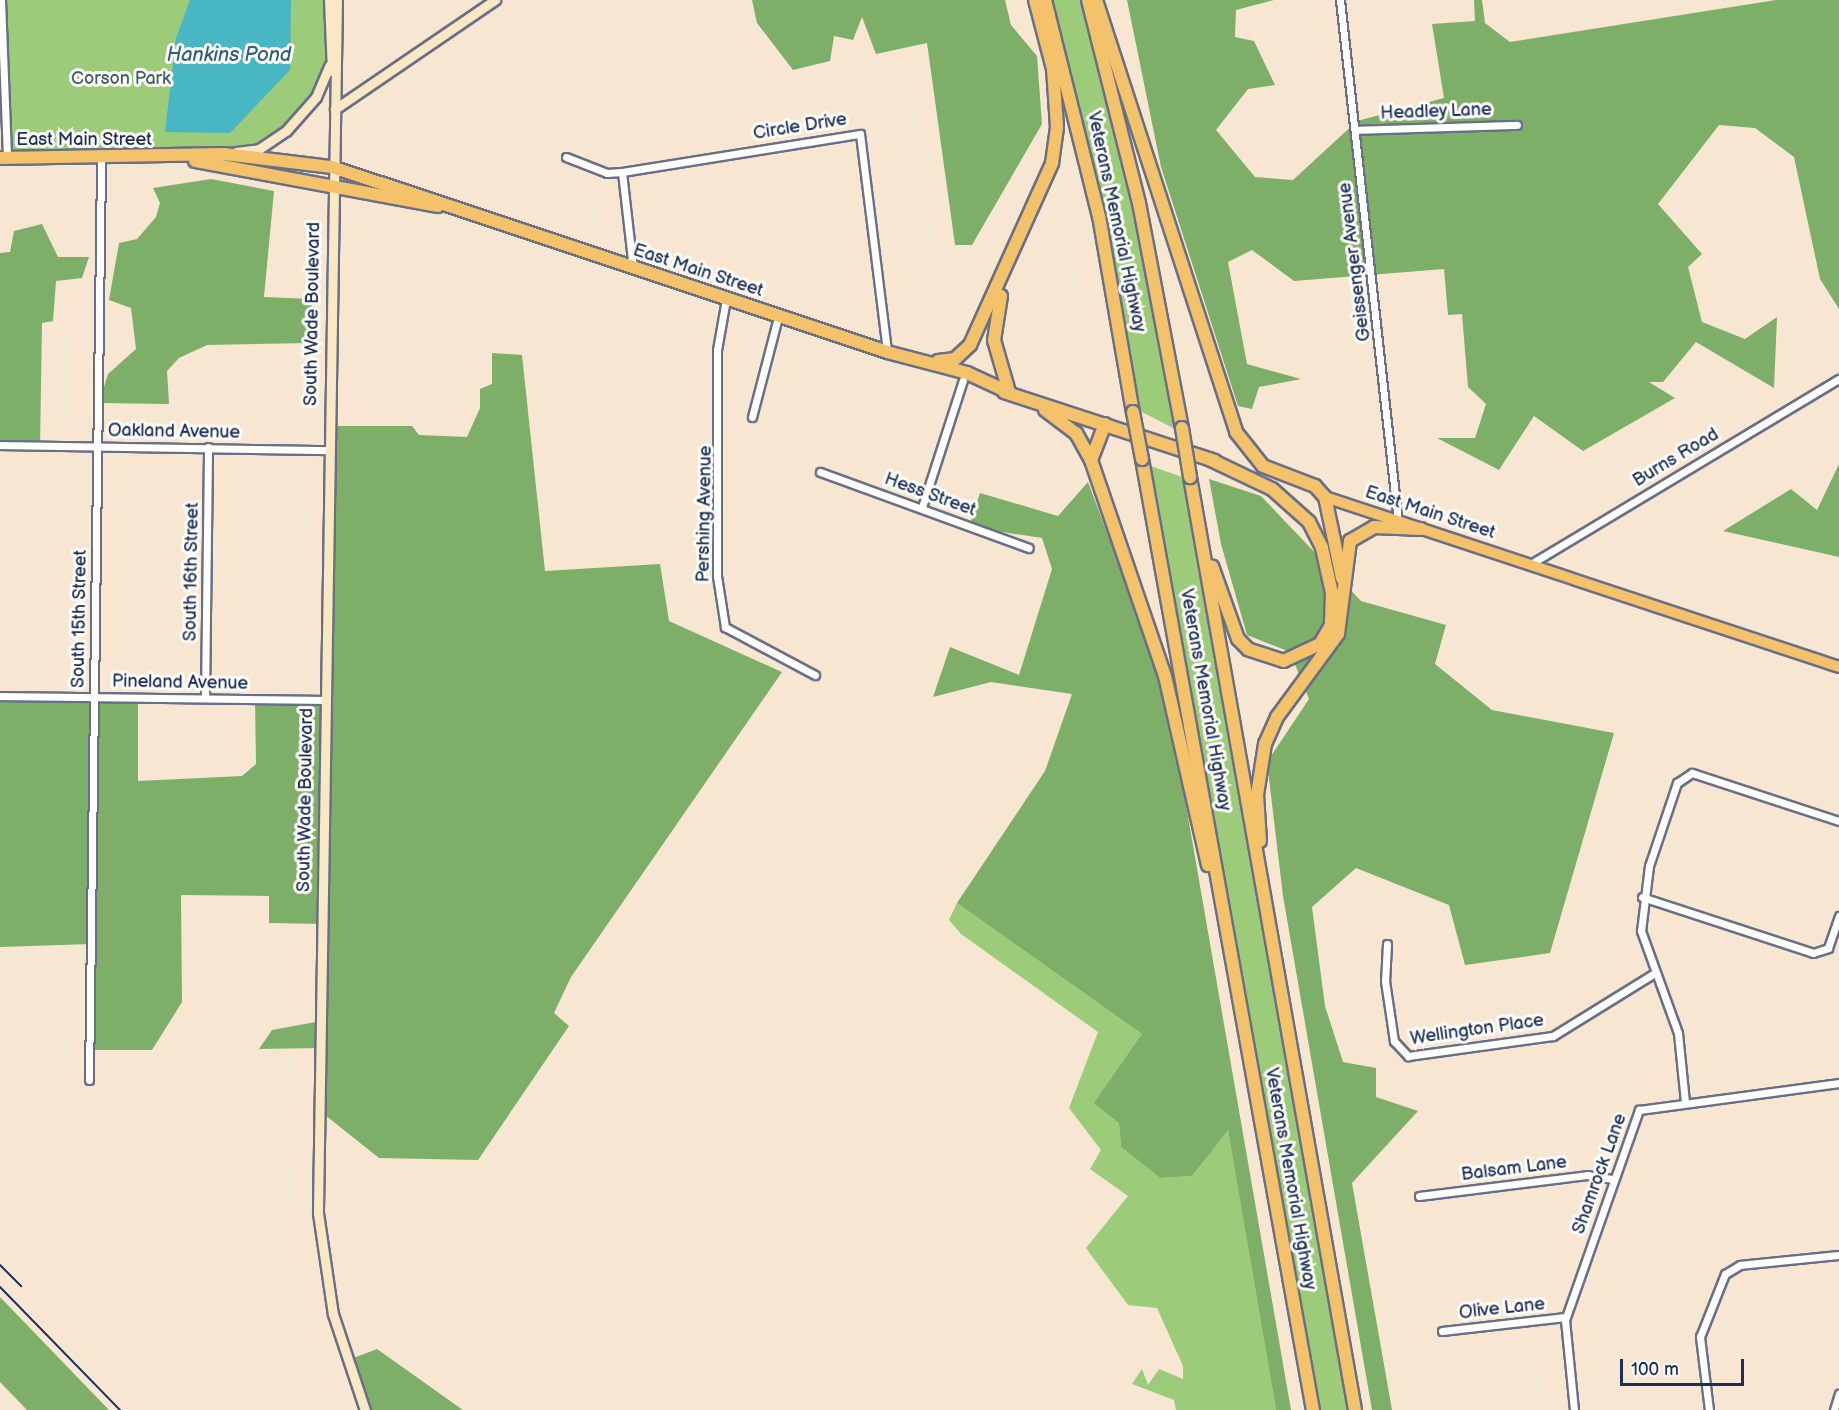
<!DOCTYPE html>
<style>
body{margin:0}
#map{position:relative;width:1839px;height:1410px;overflow:hidden;background:#f7e7d2;font-family:"Balsamiq Sans",sans-serif}
div>[style]{position:absolute}
.green>*{inset:0;background:#9ccb79}
.forest>*{inset:0;background:#7daf69}
.water>*{inset:0;background:#49b6c4}
.roads{filter:drop-shadow(2px 0 #686f87) drop-shadow(-2px 0 #686f87) drop-shadow(0 2px #686f87) drop-shadow(0 -2px #686f87)}
.street>*{height:7px;margin:-3.5px;padding:0 3.5px;transform-origin:3.5px;border-radius:3.5px;background:#fff}
.secondary>*{height:9px;margin:-4.5px;padding:0 4.5px;transform-origin:4.5px;border-radius:4.5px;background:#fae7c3}
.primary>*{height:10px;margin:-5px;padding:0 5px;transform-origin:5px;border-radius:5px;background:#f3c26a}
.highway>*{height:12px;margin:-6px;padding:0 6px;transform-origin:6px;border-radius:6px;background:#f3c26a}
.rail>*{height:2px;margin:-1px;padding:0 1px;transform-origin:1px;border-radius:1px;background:#1b2f5e}
.bridges{filter:drop-shadow(2px 0 #686f87) drop-shadow(-2px 0 #686f87) drop-shadow(0 2px #686f87) drop-shadow(0 -2px #686f87)}
.highway-bridge>*{height:12px;margin:-6px;padding:0 6px;transform-origin:6px;border-radius:6px;background:#f3c26a}
span{translate:-50% -50%;white-space:nowrap;text-align:center;line-height:1.15;-webkit-text-stroke:6px #fdfcf7;paint-order:stroke}
.park-label{font-size:18px;color:#425e66}
.street-label{font-size:18px;color:#1b2f5e}
.water-label{font-size:20px;color:#2b5e82;font-style:italic}
.scale{position:absolute;left:1620px;top:1359px;width:124px;height:27px;box-sizing:border-box;border:3px solid #1b2f5e;border-top:0;padding-left:8px;font-size:18px;line-height:21px;white-space:nowrap;color:#1b2f5e;-webkit-text-stroke:4px #fdfcf7;paint-order:stroke}
</style>
<div id="map">
<div class="green">
<i style="clip-path:polygon(1px 0,329px 0,329px 66px,309px 106px,259px 149px,7px 158px)"></i>
<i style="clip-path:polygon(1052px 0,1081px 0,1132px 205px,1175px 429px,1140px 411px,1105px 214px)"></i>
<i style="clip-path:polygon(1151px 466px,1185px 478px,1349px 1410px,1318px 1410px)"></i>
<i style="clip-path:polygon(957px 903px,1142px 1034px,1119px 1123px,1121px 1147px,1160px 1178px,1192px 1176px,1228px 1129px,1276px 1410px,1176px 1410px,1174px 1400px,1132px 1384px,1142px 1369px,1148px 1385px,1159px 1369px,1183px 1379px,1183px 1366px,1157px 1308px,1128px 1305px,1086px 1248px,1128px 1196px,1090px 1169px,1101px 1150px,1069px 1108px,1098px 1032px,961px 934px,949px 920px)"></i>
</div>
<div class="forest">
<i style="clip-path:polygon(752px 0,1005px 0,1011px 25px,1037px 56px,1042px 124px,972px 245px,955px 245px,927px 43px,876px 54px,862px 17px,853px 40px,834px 36px,830px 61px,793px 70px,757px 23px)"></i>
<i style="clip-path:polygon(1127px 0,1274px 0,1236px 10px,1235px 37px,1254px 41px,1275px 85px,1248px 89px,1216px 130px,1255px 177px,1293px 180px,1357px 121px,1444px 98px,1432px 24px,1475px 21px,1474px 0,1482px 0,1485px 23px,1510px 42px,1776px 0,1839px 0,1839px 309px,1820px 279px,1794px 157px,1755px 128px,1719px 125px,1658px 204px,1702px 254px,1688px 267px,1702px 322px,1745px 339px,1777px 317px,1774px 388px,1696px 342px,1663px 382px,1649px 382px,1675px 398px,1583px 451px,1534px 416px,1499px 470px,1437px 438px,1475px 438px,1486px 404px,1468px 387px,1462px 314px,1448px 315px,1444px 269px,1294px 281px,1252px 250px,1228px 262px,1247px 364px,1301px 379px,1259px 387px,1252px 409px,1238px 406px,1161px 167px)"></i>
<i style="clip-path:polygon(211px 179px,274px 191px,264px 297px,312px 299px,311px 343px,207px 345px,179px 358px,167px 371px,169px 404px,99px 403px,108px 374px,136px 349px,131px 308px,109px 300px,119px 243px,137px 239px,156px 217px,160px 203px,153px 188px)"></i>
<i style="clip-path:polygon(42px 224px,58px 257px,89px 257px,82px 278px,56px 281px,53px 321px,42px 323px,40px 447px,0 447px,0 253px,10px 252px,14px 231px)"></i>
<i style="clip-path:polygon(492px 353px,522px 355px,545px 571px,660px 564px,669px 621px,782px 672px,571px 977px,554px 1013px,569px 1026px,478px 1160px,379px 1158px,320px 1111px,321px 1048px,259px 1049px,272px 1030px,321px 1021px,323px 924px,269px 923px,269px 896px,181px 895px,182px 1002px,152px 1050px,90px 1050px,90px 944px,0 947px,0 696px,138px 697px,138px 781px,242px 776px,256px 764px,255px 699px,327px 699px,333px 426px,412px 426px,419px 435px,467px 437px,480px 408px,480px 389px,492px 384px)"></i>
<i style="clip-path:polygon(1839px 464px,1839px 557px,1723px 531px,1791px 489px,1817px 510px)"></i>
<i style="clip-path:polygon(1209px 479px,1261px 496px,1361px 601px,1446px 625px,1435px 664px,1492px 710px,1614px 733px,1550px 953px,1465px 965px,1449px 905px,1356px 868px,1312px 907px,1325px 1006px,1343px 1062px,1376px 1068px,1376px 1097px,1418px 1111px,1352px 1183px,1392px 1410px,1372px 1410px,1283px 896px,1267px 762px,1309px 699px,1290px 652px,1247px 635px,1221px 544px)"></i>
<i style="clip-path:polygon(1088px 482px,1166px 690px,1291px 1410px,1276px 1410px,1228px 1130px,1192px 1176px,1160px 1178px,1121px 1147px,1119px 1123px,1094px 1103px,1142px 1034px,957px 903px,1045px 771px,1072px 694px,991px 682px,933px 697px,950px 647px,1019px 675px,1052px 569px,1042px 538px,969px 527px,980px 493px,1058px 516px)"></i>
<i style="clip-path:polygon(0 1297px,109px 1410px,27px 1410px,0 1382px)"></i>
<i style="clip-path:polygon(377px 1349px,463px 1410px,369px 1410px,348px 1360px)"></i>
</div>
<div class="water">
<i style="clip-path:polygon(190px 0,291px 0,290px 70px,230px 133px,165px 132px,176px 38px)"></i>
</div>
<div class="roads">
<div class="street">
<i style="left:1px;top:0;width:158px;rotate:87.8deg"></i>
<i style="left:1340px;top:0;width:525px;rotate:83.66deg"></i>
<i style="left:1355px;top:130px;width:162px;rotate:-1.8deg"></i>
<i style="left:566px;top:157px;width:44px;rotate:21.3deg"></i>
<i style="left:607px;top:173px;width:15px;rotate:-4deg"></i>
<i style="left:622px;top:172px;width:241px;rotate:-9.1deg"></i>
<i style="left:860px;top:134px;width:220px;rotate:82.9deg"></i>
<i style="left:622px;top:172px;width:97px;rotate:83.5deg"></i>
<i style="left:726px;top:299px;width:52px;rotate:100deg"></i>
<i style="left:717px;top:350px;width:226px;rotate:90deg"></i>
<i style="left:717px;top:576px;width:52px;rotate:81.1deg"></i>
<i style="left:725px;top:627px;width:102px;rotate:28.1deg"></i>
<i style="left:752px;top:417px;width:103px;rotate:-75.4deg"></i>
<i style="left:0;top:445px;width:329px;rotate:0.9deg"></i>
<i style="left:820px;top:472px;width:222px;rotate:20deg"></i>
<i style="left:922px;top:507px;width:133px;rotate:-72.1deg"></i>
<i style="left:1529px;top:565px;width:362px;rotate:-31deg"></i>
<i style="left:0;top:696px;width:324px;rotate:0.7deg"></i>
<i style="left:205px;top:698px;width:251px;rotate:-89.3deg"></i>
<i style="left:1642px;top:897px;width:180px;rotate:18.1deg"></i>
<i style="left:1813px;top:953px;width:16px;rotate:-18deg"></i>
<i style="left:1828px;top:948px;width:34px;rotate:-71deg"></i>
<i style="left:1387px;top:944px;width:37px;rotate:93deg"></i>
<i style="left:1385px;top:981px;width:61px;rotate:81.5deg"></i>
<i style="left:1394px;top:1041px;width:21px;rotate:47deg"></i>
<i style="left:1408px;top:1056px;width:146px;rotate:-7.9deg"></i>
<i style="left:1553px;top:1036px;width:118px;rotate:-31.8deg"></i>
<i style="left:89px;top:1080px;width:920px;rotate:-89.25deg"></i>
<i style="left:1685px;top:1102px;width:69px;rotate:-95.8deg"></i>
<i style="left:1678px;top:1033px;width:109px;rotate:-109.9deg"></i>
<i style="left:1641px;top:931px;width:65px;rotate:-83deg"></i>
<i style="left:1649px;top:866px;width:88px;rotate:-71.4deg"></i>
<i style="left:1677px;top:783px;width:18px;rotate:-34deg"></i>
<i style="left:1692px;top:773px;width:155px;rotate:18.1deg"></i>
<i style="left:1419px;top:1196px;width:169px;rotate:-7.1deg"></i>
<i style="left:1587px;top:1175px;width:25px;rotate:9deg"></i>
<i style="left:1442px;top:1331px;width:124px;rotate:-6.5deg"></i>
<i style="left:1574px;top:1410px;width:90px;rotate:-95.7deg"></i>
<i style="left:1565px;top:1320px;width:223px;rotate:-70.6deg"></i>
<i style="left:1639px;top:1110px;width:202px;rotate:-7.7deg"></i>
<i style="left:1709px;top:1410px;width:74px;rotate:-97deg"></i>
<i style="left:1700px;top:1337px;width:68px;rotate:-68.4deg"></i>
<i style="left:1725px;top:1274px;width:17px;rotate:-31deg"></i>
<i style="left:1740px;top:1265px;width:100px;rotate:-5.8deg"></i>
<i style="left:1834px;top:1410px;width:17px;rotate:-73deg"></i>
</div>
<div class="secondary">
<i style="left:329px;top:0;width:71px;rotate:87.6deg"></i>
<i style="left:337px;top:0;width:1213px;rotate:90.9deg"></i>
<i style="left:318px;top:1213px;width:102px;rotate:81.6deg"></i>
<i style="left:333px;top:1314px;width:101px;rotate:71.6deg"></i>
<i style="left:335px;top:109px;width:194px;rotate:-34.3deg"></i>
<i style="left:236px;top:152px;width:23px;rotate:-7deg"></i>
<i style="left:259px;top:149px;width:32px;rotate:-34deg"></i>
<i style="left:286px;top:131px;width:45px;rotate:-48.6deg"></i>
<i style="left:316px;top:97px;width:34px;rotate:-67deg"></i>
</div>
<div class="primary">
<i style="left:1325px;top:497px;width:541px;rotate:18.3deg"></i>
</div>
<div class="highway">
<i style="left:1045px;top:0;width:223px;rotate:76deg"></i>
<i style="left:1099px;top:216px;width:199px;rotate:80.2deg"></i>
<i style="left:1088px;top:0;width:209px;rotate:75.9deg"></i>
<i style="left:1139px;top:203px;width:229px;rotate:79.2deg"></i>
<i style="left:1096px;top:0;width:454px;rotate:72deg"></i>
<i style="left:1236px;top:432px;width:43px;rotate:51.5deg"></i>
<i style="left:1263px;top:466px;width:56px;rotate:21deg"></i>
<i style="left:1315px;top:486px;width:15px;rotate:48deg"></i>
<i style="left:1325px;top:497px;width:83px;rotate:78.1deg"></i>
<i style="left:0;top:158px;width:224px;rotate:-1deg"></i>
<i style="left:224px;top:154px;width:109px;rotate:6.9deg"></i>
<i style="left:332px;top:167px;width:585px;rotate:18.43deg"></i>
<i style="left:887px;top:352px;width:83px;rotate:14.7deg"></i>
<i style="left:967px;top:373px;width:47px;rotate:24.9deg"></i>
<i style="left:195px;top:161px;width:247px;rotate:10.5deg"></i>
<i style="left:1001px;top:296px;width:45px;rotate:99deg"></i>
<i style="left:994px;top:340px;width:54px;rotate:73.9deg"></i>
<i style="left:938px;top:361px;width:17px;rotate:-7deg"></i>
<i style="left:955px;top:359px;width:21px;rotate:-43deg"></i>
<i style="left:970px;top:345px;width:200px;rotate:-65.7deg"></i>
<i style="left:1052px;top:163px;width:36px;rotate:-82deg"></i>
<i style="left:1057px;top:127px;width:58px;rotate:-93.9deg"></i>
<i style="left:1053px;top:69px;width:71px;rotate:-104.6deg"></i>
<i style="left:1004px;top:392px;width:222px;rotate:18.1deg"></i>
<i style="left:1045px;top:410px;width:39px;rotate:37deg"></i>
<i style="left:1076px;top:433px;width:31px;rotate:61deg"></i>
<i style="left:1105px;top:424px;width:39px;rotate:111deg"></i>
<i style="left:1091px;top:460px;width:228px;rotate:71.1deg"></i>
<i style="left:1165px;top:676px;width:194px;rotate:77.2deg"></i>
<i style="left:1142px;top:459px;width:966px;rotate:79.81deg"></i>
<i style="left:1209px;top:459px;width:70px;rotate:25.5deg"></i>
<i style="left:1272px;top:489px;width:50px;rotate:41.7deg"></i>
<i style="left:1309px;top:522px;width:29px;rotate:63deg"></i>
<i style="left:1322px;top:548px;width:46px;rotate:77.5deg"></i>
<i style="left:1332px;top:593px;width:32px;rotate:92deg"></i>
<i style="left:1331px;top:625px;width:22px;rotate:120deg"></i>
<i style="left:1320px;top:644px;width:40px;rotate:155deg"></i>
<i style="left:1284px;top:661px;width:38px;rotate:-162deg"></i>
<i style="left:1248px;top:649px;width:14px;rotate:-135deg"></i>
<i style="left:1238px;top:639px;width:77px;rotate:-109.6deg"></i>
<i style="left:1190px;top:477px;width:947px;rotate:79.97deg"></i>
<i style="left:1260px;top:841px;width:46px;rotate:-93.7deg"></i>
<i style="left:1257px;top:795px;width:52px;rotate:-81.1deg"></i>
<i style="left:1265px;top:744px;width:30px;rotate:-66deg"></i>
<i style="left:1277px;top:717px;width:103px;rotate:-53.7deg"></i>
<i style="left:1338px;top:634px;width:94px;rotate:-82.6deg"></i>
<i style="left:1350px;top:541px;width:28px;rotate:-30deg"></i>
<i style="left:1374px;top:527px;width:47px;rotate:2.4deg"></i>
</div>
</div>
<div class="rail">
<i style="left:0;top:1265px;width:30px;rotate:45deg"></i>
<i style="left:0;top:1287px;width:172px;rotate:45.7deg"></i>
</div>
<div class="bridges">
<div class="highway-bridge">
<i style="left:1133px;top:412px;width:48px;rotate:79.2deg"></i>
<i style="left:1182px;top:428px;width:50px;rotate:80.7deg"></i>
</div>
</div>
<div class="park-label">
<span style="left:121px;top:79px">Corson Park</span>
</div>
<div class="street-label">
<span style="left:1436px;top:112px;rotate:-2deg">Headley Lane</span>
<span style="left:800px;top:127px;rotate:-9deg">Circle Drive</span>
<span style="left:84px;top:140px">East Main Street</span>
<span style="left:1116px;top:222px;rotate:78deg">Veterans Memorial Highway</span>
<span style="left:1355px;top:262px;rotate:-97deg">Geissenger Avenue</span>
<span style="left:698px;top:271px;rotate:18deg">East Main Street</span>
<span style="left:313px;top:314px;rotate:-89deg">South Wade Boulevard</span>
<span style="left:174px;top:432px;rotate:1deg">Oakland Avenue</span>
<span style="left:1676px;top:458px;rotate:-31deg">Burns Road</span>
<span style="left:930px;top:495px;rotate:20deg">Hess Street</span>
<span style="left:1430px;top:513px;rotate:18deg">East Main Street</span>
<span style="left:705px;top:514px;rotate:-89deg">Pershing Avenue</span>
<span style="left:192px;top:572px;rotate:-89deg">South 16th Street</span>
<span style="left:80px;top:619px;rotate:-89deg">South 15th Street</span>
<span style="left:180px;top:683px;rotate:1deg">Pineland Avenue</span>
<span style="left:1205px;top:700px;rotate:80deg">Veterans Memorial Highway</span>
<span style="left:306px;top:800px;rotate:-89deg">South Wade Boulevard</span>
<span style="left:1477px;top:1030px;rotate:-8deg">Wellington Place</span>
<span style="left:1514px;top:1169px;rotate:-7deg">Balsam Lane</span>
<span style="left:1600px;top:1174px;rotate:-70deg">Shamrock Lane</span>
<span style="left:1290px;top:1179px;rotate:80deg">Veterans Memorial Highway</span>
<span style="left:1502px;top:1309px;rotate:-6deg">Olive Lane</span>
</div>
<div class="water-label">
<span style="left:229px;top:55px">Hankins Pond</span>
</div>
<div class="scale">100 m</div>
</div>
